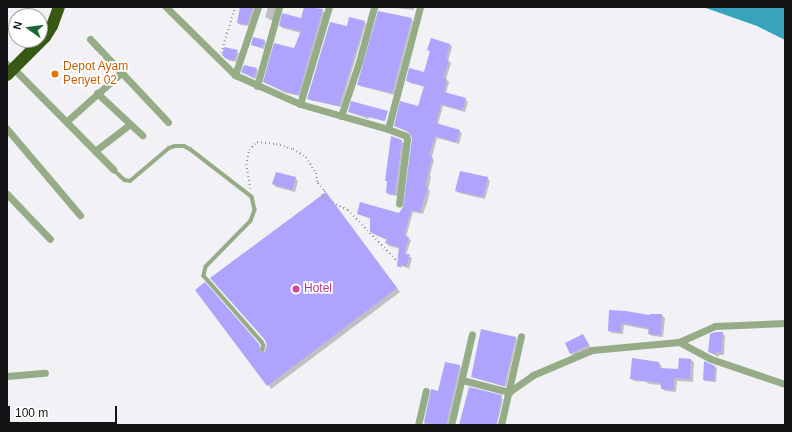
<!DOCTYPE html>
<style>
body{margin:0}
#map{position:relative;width:792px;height:432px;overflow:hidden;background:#f1f1f6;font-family:Arial,sans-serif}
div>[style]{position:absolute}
.water>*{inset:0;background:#37a3bd}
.shadow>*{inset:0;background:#0003}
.building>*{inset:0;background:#aea4fe}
.path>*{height:1.5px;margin-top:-0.75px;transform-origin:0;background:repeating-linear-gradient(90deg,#96969a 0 1px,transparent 0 4px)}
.lane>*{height:3.5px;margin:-1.75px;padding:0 1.75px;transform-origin:1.75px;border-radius:1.75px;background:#96ac87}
.street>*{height:7px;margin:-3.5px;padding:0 3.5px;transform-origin:3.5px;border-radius:3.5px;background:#96ac87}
.highway>*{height:12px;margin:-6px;padding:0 6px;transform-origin:6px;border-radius:6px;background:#375915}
.dots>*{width:11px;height:11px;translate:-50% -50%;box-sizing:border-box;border:2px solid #fff;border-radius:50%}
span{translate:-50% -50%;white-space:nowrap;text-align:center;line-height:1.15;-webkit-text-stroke:3.5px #fff;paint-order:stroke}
.food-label{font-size:12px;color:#c56008}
.left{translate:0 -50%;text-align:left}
.hotel-label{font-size:12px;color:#b23c85}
.frame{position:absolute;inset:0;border:8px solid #141416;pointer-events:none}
.north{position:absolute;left:8px;top:8px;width:40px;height:40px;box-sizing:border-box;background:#fff;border:1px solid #a1a1a2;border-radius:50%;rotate:284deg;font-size:11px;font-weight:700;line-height:16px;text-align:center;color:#141416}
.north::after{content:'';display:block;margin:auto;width:14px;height:18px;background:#1a6837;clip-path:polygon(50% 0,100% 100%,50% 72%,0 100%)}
.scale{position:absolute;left:8px;top:406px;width:109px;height:18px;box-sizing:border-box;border:2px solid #141416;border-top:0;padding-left:5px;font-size:12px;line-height:14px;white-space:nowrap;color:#141416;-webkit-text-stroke:3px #fff;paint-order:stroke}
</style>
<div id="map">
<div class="water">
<i style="clip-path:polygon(703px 7px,785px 7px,785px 40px,757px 26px)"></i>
</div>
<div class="shadow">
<i style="clip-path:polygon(241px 7px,255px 7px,249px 26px,241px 25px,238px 23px)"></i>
<i style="clip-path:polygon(268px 7px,278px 7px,273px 21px,265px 17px)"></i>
<i style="clip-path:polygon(305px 7px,313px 7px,325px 12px,300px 96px,286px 93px,264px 82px,295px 49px,301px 33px,282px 28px,280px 25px,302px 20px)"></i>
<i style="clip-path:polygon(388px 7px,414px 7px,414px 10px)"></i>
<i style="clip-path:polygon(411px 19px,413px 21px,394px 95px,360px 86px,358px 84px)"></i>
<i style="clip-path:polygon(364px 22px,366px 24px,341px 107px,310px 100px,308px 98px,348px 27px)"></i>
<i style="clip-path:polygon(264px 41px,266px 42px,264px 49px,252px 45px)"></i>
<i style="clip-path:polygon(450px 44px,452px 47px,448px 61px,451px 63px,446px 79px,449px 82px,446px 93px,465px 99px,468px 102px,465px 112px,443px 106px,438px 124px,459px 131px,462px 133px,459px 144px,437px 138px,432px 157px,434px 160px,430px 175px,431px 177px,428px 189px,430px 191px,427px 203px,423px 214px,413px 212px,406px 237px,411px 240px,406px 255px,412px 258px,409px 269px,403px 266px,401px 268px,398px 266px,400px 249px,389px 246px,386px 243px,387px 240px,373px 234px,371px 231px,371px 219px,358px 214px,400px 214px,405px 205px,413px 139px,411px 134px,395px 126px,419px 108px,425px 87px,410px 83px,407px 80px,424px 74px,430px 52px,428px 50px)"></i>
<i style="clip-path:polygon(225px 48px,239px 53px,236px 62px,228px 60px,223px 55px)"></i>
<i style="clip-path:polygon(256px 69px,258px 70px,256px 79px,242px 72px)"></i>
<i style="clip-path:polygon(349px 112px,386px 112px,384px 121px,369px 117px,368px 119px)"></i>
<i style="clip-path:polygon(401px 141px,404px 143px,398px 196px,389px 195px,387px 192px)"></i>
<i style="clip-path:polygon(295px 178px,298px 181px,295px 192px,276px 187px,273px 184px)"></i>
<i style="clip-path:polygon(487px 178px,490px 181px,485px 199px,459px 193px,456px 191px)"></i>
<i style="clip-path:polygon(329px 197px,400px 292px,271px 389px,209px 287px,263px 349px,263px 355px)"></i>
<i style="clip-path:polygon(610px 311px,650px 317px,662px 315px,665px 318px,663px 337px,652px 336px,649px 334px,650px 330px,624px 325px,623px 334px,612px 333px,609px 331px)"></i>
<i style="clip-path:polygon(722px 333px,725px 336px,724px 355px,719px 355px,718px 357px,710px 352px)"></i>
<i style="clip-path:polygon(583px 335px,591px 348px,573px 356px,571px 353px)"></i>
<i style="clip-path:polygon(515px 338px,517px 339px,506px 387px,472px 377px)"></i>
<i style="clip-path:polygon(680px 359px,691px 360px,694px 362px,693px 382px,677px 381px,676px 392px,665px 391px,662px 388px,662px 385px,649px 384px,646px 382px,634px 381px,631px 378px,659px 363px,662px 366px,661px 369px,679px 370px)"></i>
<i style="clip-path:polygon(459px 366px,461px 368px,448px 425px,424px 425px,431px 391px,439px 393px)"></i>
<i style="clip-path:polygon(715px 367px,717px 368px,716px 382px,705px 381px,704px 380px)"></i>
<i style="clip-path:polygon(470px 388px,503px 399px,497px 425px,460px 425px)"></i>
</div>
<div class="building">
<i style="clip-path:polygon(240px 7px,253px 7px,247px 25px,237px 23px)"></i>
<i style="clip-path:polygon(304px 7px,323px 9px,298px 95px,283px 91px,263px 82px,274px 43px,294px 48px,301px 31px,279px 26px,282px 13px,301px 18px)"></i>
<i style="clip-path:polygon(378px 11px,412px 18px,392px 93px,357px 85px)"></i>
<i style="clip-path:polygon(349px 17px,365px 21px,339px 106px,307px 99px,330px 22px,347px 26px)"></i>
<i style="clip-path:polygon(253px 37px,265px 40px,262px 48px,251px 45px)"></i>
<i style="clip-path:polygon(431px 38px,450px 44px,446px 59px,449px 60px,443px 78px,447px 79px,444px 92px,466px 98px,462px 110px,441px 104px,436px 123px,460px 130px,456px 142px,435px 136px,429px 155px,432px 156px,425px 187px,428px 187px,420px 212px,411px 210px,404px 235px,409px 237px,404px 254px,410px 254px,406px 267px,400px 264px,400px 267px,397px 266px,399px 247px,385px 243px,387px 239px,370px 232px,370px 218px,357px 214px,360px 202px,399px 213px,403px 207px,412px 138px,408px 131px,394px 126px,400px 101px,418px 106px,424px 86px,406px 81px,409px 68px,424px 72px,430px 51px,427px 50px)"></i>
<i style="clip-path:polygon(224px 47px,238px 50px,234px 61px,225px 58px,222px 55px)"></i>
<i style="clip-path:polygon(244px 65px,257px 68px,254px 78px,241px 72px)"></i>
<i style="clip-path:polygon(351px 101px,388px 111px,385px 121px,348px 112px)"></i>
<i style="clip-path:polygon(391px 136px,402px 140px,395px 194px,386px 193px,387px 181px,385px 181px)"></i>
<i style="clip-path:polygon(460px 171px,488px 177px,483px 197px,455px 191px)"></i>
<i style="clip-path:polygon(276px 172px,296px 177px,292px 190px,272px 184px)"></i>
<i style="clip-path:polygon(326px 192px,397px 288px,267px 386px,195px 290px,205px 282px,259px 344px,260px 352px,265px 352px,267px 346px,265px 340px,210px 278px)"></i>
<i style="clip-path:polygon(609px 310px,626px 311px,649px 315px,650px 314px,662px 314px,661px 335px,648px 334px,649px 328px,621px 323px,621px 332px,608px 331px)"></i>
<i style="clip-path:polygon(481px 329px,516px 337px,504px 386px,471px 377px)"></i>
<i style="clip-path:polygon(715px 332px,723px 332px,721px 353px,716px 352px,716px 355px,708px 352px,710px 334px)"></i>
<i style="clip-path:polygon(583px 334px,589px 345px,570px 354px,565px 343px)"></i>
<i style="clip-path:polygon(632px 358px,659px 362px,659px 368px,678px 369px,679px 358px,691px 359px,690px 379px,674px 378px,674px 390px,661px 389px,661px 383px,630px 379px)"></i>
<i style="clip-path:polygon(704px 361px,715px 366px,714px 381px,703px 380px)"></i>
<i style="clip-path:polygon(445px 362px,460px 365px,446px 425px,436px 425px,424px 422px,431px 389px,438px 391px)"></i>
<i style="clip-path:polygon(469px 387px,502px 395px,496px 425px,459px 425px)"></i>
</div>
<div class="path">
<i style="left:221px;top:53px;width:48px;rotate:-73.1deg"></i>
<i style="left:250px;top:189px;width:24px;rotate:-99deg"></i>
<i style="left:246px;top:165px;width:15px;rotate:-79deg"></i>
<i style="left:249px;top:150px;width:11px;rotate:-45deg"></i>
<i style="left:257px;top:142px;width:19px;rotate:6deg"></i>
<i style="left:276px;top:144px;width:18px;rotate:16deg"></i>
<i style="left:293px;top:149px;width:15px;rotate:32deg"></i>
<i style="left:306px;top:157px;width:19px;rotate:58deg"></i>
<i style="left:316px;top:173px;width:10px;rotate:79deg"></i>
<i style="left:318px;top:183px;width:11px;rotate:49deg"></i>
<i style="left:325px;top:191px;width:7px;rotate:117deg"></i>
<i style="left:322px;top:197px;width:29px;rotate:27deg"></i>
<i style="left:348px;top:210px;width:71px;rotate:46.1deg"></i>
</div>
<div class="lane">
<i style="left:7px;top:62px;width:7px;rotate:45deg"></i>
<i style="left:113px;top:169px;width:16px;rotate:43deg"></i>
<i style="left:125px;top:180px;width:5px;rotate:11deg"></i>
<i style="left:130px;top:181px;width:51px;rotate:-40.2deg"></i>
<i style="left:169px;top:148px;width:6px;rotate:-18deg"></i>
<i style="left:175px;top:146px;width:9px"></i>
<i style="left:184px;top:146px;width:7px;rotate:27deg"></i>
<i style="left:190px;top:149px;width:78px;rotate:37.7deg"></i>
<i style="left:252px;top:197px;width:13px;rotate:77deg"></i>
<i style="left:255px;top:210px;width:12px;rotate:110deg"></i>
<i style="left:251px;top:221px;width:64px;rotate:134.4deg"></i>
<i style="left:206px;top:267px;width:9px;rotate:103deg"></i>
<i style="left:204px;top:276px;width:88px;rotate:48.7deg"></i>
<i style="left:262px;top:342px;width:4px;rotate:63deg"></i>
<i style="left:264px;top:346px;width:4px;rotate:104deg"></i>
</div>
<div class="street">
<i style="left:166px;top:7px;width:97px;rotate:44.6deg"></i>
<i style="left:235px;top:75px;width:71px;rotate:24deg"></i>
<i style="left:300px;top:104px;width:91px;rotate:15.9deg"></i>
<i style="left:388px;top:129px;width:19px;rotate:21deg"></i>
<i style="left:406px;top:136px;width:3px;rotate:72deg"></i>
<i style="left:407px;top:139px;width:65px;rotate:97deg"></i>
<i style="left:90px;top:39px;width:114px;rotate:46.8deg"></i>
<i style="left:14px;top:69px;width:141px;rotate:45.3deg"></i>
<i style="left:235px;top:75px;width:72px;rotate:-71.3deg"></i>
<i style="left:257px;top:86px;width:82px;rotate:-74.4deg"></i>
<i style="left:97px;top:93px;width:62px;rotate:43deg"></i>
<i style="left:300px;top:104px;width:101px;rotate:-73.4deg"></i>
<i style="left:341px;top:116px;width:57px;rotate:-71.6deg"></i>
<i style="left:359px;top:62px;width:57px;rotate:-74.7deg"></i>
<i style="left:67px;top:121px;width:74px;rotate:-41.7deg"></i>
<i style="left:7px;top:129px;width:113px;rotate:49.7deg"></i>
<i style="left:388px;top:129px;width:126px;rotate:-75.3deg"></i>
<i style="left:95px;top:151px;width:44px;rotate:-37.6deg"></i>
<i style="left:7px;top:194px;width:62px;rotate:46.3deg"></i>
<i style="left:679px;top:342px;width:39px;rotate:-24deg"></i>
<i style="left:715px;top:326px;width:70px;rotate:-2.5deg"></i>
<i style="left:7px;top:376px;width:38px;rotate:-5deg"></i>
<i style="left:462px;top:380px;width:49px;rotate:14.3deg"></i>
<i style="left:509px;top:392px;width:29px;rotate:-35deg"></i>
<i style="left:533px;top:375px;width:64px;rotate:-23deg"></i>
<i style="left:592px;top:350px;width:87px;rotate:-5.3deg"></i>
<i style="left:679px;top:342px;width:36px;rotate:28deg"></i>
<i style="left:711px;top:359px;width:78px;rotate:18.7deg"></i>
<i style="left:418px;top:425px;width:35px;rotate:-77deg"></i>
<i style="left:451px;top:425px;width:93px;rotate:-77deg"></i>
<i style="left:501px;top:425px;width:91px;rotate:-77.3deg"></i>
</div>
<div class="highway">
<i style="left:7px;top:75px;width:54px;rotate:-45deg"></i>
<i style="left:45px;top:37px;width:13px;rotate:-58deg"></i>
<i style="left:52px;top:26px;width:20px;rotate:-70deg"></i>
</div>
<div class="dots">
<i style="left:55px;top:74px;background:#e8710a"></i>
<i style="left:296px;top:289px;background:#d1479c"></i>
</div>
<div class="food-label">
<span class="left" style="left:63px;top:74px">Depot Ayam<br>Penyet 02</span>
</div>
<div class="hotel-label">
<span class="left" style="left:304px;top:289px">Hotel</span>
</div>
<div class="frame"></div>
<div class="north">N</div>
<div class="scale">100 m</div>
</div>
